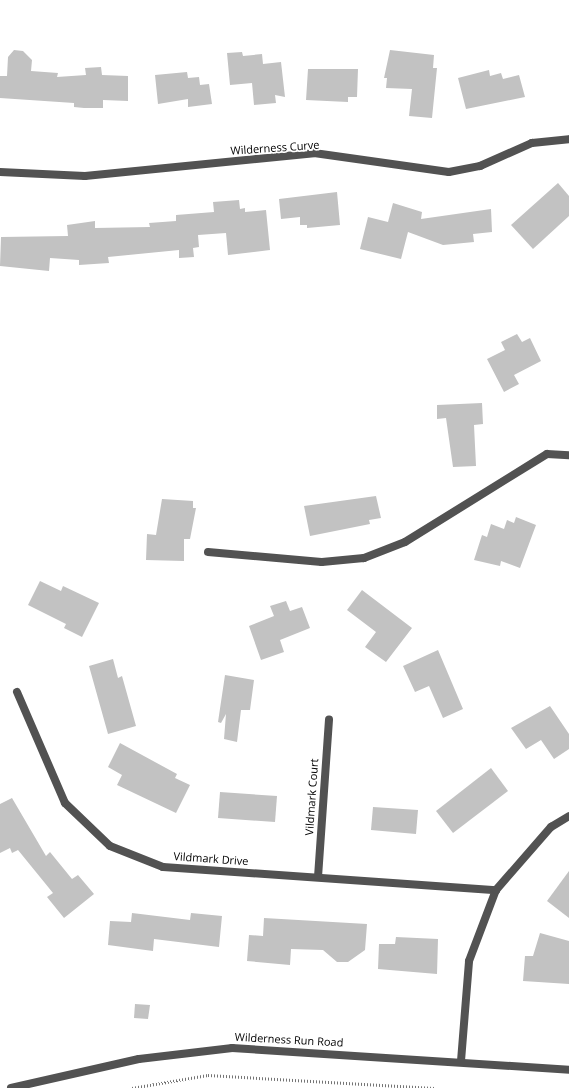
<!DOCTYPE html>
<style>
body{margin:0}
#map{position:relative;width:569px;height:1088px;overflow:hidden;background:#fff;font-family:"Open Sans",sans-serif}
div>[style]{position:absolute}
.building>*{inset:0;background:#c2c2c2}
.path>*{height:2.5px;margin-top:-1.25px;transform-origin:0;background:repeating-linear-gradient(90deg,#747474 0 1px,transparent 0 3px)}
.service>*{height:8px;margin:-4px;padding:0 4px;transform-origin:4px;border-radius:4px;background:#525252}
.minor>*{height:8px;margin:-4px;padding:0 4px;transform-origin:4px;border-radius:4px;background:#525252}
.tertiary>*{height:8px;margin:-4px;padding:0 4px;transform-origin:4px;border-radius:4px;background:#525252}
span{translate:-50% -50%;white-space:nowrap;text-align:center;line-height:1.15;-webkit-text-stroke:3.5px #fff;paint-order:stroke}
.street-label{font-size:11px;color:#000}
</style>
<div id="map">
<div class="building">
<i style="clip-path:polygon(14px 50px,23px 51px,32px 60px,31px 71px,58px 73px,57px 77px,86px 75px,85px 68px,101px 67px,102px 75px,128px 76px,128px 101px,103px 100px,103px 108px,84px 108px,74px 107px,74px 103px,0 98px,0 76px,7px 76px,8px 57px)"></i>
<i style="clip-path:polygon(390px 50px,434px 55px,433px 68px,437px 68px,432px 118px,409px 116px,412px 89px,386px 88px,387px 78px,384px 78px)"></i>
<i style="clip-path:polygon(242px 52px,243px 56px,262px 54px,263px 64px,281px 62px,285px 97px,275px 95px,276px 103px,254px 105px,252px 83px,230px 85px,227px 53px)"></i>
<i style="clip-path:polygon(308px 69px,358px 69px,357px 97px,348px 97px,348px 102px,306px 100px)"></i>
<i style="clip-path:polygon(489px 70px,490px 76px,501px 73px,503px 79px,519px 75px,525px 97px,466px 109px,458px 78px)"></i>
<i style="clip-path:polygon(187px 72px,188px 78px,199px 77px,200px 85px,209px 84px,212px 104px,188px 107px,188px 99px,158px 104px,155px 75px)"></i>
<i style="clip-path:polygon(558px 183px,569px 196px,569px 216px,533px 249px,511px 225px)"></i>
<i style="clip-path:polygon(337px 192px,340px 225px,307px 228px,307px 225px,300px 225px,300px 217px,281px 219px,279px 199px)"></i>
<i style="clip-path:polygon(239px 200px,240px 209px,245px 208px,245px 212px,266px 210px,270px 250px,228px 255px,226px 233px,198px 235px,199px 247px,193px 248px,194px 257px,179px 258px,179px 250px,108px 257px,109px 263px,79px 265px,79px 260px,50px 258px,49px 271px,0 266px,1px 237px,68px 236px,67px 225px,95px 221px,95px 228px,150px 227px,149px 223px,176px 221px,176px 215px,214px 212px,213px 202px)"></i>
<i style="clip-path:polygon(393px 203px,422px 212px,421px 219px,491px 209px,492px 232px,473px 234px,474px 242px,443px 245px,408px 232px,401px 259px,360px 249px,368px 217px,388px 222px)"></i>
<i style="clip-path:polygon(517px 334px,522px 342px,530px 338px,541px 361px,514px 375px,519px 384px,504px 392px,487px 359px,505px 350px,501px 342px)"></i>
<i style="clip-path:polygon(482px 403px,483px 424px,474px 425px,476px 466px,453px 467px,446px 418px,437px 419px,437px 405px)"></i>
<i style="clip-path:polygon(376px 496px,381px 518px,369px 520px,370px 524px,310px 536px,304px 506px)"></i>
<i style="clip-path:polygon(162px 499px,193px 501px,193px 508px,196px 508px,190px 539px,184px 539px,184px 561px,146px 560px,147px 534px,156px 535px)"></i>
<i style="clip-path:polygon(516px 517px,536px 525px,520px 568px,501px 561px,500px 566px,474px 560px,482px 535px,487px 537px,491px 524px,504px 529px,507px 520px,514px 523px)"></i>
<i style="clip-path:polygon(40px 581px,61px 591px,63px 586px,99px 603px,82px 637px,64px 628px,66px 624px,28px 605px)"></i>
<i style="clip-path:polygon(362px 590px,412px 628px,386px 662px,365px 647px,376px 632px,347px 610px)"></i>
<i style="clip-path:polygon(286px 601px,290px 611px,302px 607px,310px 628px,280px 640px,284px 652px,261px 660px,249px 626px,274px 616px,270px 606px)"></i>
<i style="clip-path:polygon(438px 650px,463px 709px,443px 718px,429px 686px,415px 692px,403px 666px)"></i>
<i style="clip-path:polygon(113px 659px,118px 678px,122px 676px,136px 726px,108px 734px,89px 666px)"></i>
<i style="clip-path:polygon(225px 675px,254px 680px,250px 710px,241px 710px,237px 742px,224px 739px,226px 714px,221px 723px,218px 722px)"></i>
<i style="clip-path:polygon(550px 706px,569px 734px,569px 749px,554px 759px,541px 740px,526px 749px,511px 728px)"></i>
<i style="clip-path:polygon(120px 743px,177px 774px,175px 778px,190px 785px,176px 813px,117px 785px,122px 775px,108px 767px)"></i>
<i style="clip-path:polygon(491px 768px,508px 791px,453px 833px,436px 811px)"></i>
<i style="clip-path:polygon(220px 792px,277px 796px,275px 822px,218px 818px)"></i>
<i style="clip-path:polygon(12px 798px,46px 856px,50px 852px,72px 879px,78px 875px,94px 894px,64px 918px,47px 897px,53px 893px,18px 850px,12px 853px,10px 848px,0 853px,0 804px)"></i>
<i style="clip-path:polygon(373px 807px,418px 810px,416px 834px,371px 830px)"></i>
<i style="clip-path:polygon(569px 871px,569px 918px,547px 901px)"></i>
<i style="clip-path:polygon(132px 913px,190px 920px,191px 913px,222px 916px,219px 947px,154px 939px,153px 951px,108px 945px,110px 921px,131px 922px)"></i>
<i style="clip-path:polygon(264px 918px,367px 924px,365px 950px,348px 962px,337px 962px,323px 950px,291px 949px,290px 965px,247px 961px,249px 935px,263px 936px)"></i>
<i style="clip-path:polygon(540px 933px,569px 941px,569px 984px,523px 981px,525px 956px,533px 956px)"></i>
<i style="clip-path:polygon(396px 937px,438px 939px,437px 974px,378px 969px,379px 944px,395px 944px)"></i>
<i style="clip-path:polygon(135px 1004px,150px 1005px,148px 1019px,134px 1018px)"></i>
</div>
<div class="path">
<i style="left:132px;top:1088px;width:77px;rotate:-9.7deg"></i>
<i style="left:208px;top:1075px;width:227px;rotate:3.3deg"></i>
</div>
<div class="service">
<i style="left:208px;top:552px;width:114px;rotate:5deg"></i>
<i style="left:322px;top:562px;width:42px;rotate:-5.4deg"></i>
<i style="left:364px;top:558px;width:44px;rotate:-21.3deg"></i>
<i style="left:405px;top:542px;width:167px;rotate:-31.8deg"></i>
</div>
<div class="minor">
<i style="left:0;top:172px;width:85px;rotate:2.7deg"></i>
<i style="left:85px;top:176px;width:230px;rotate:-5.7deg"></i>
<i style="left:314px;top:153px;width:136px;rotate:8deg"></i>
<i style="left:449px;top:172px;width:32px;rotate:-11deg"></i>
<i style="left:480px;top:166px;width:57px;rotate:-23.9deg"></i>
<i style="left:532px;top:143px;width:37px;rotate:-6deg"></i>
<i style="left:547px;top:454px;width:22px;rotate:3deg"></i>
<i style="left:17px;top:692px;width:121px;rotate:66.6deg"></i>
<i style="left:65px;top:803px;width:62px;rotate:43.7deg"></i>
<i style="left:110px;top:846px;width:57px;rotate:21.6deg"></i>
<i style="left:163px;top:867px;width:334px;rotate:4deg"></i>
<i style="left:318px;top:877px;width:158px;rotate:-86deg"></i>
<i style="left:461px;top:1061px;width:100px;rotate:-85.4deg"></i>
<i style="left:469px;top:961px;width:76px;rotate:-69.2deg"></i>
<i style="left:496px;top:890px;width:84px;rotate:-48.9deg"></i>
<i style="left:551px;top:827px;width:21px;rotate:-31deg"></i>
</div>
<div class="tertiary">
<i style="left:11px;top:1088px;width:131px;rotate:-12.8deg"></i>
<i style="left:139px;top:1059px;width:94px;rotate:-6.7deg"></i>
<i style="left:232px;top:1048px;width:338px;rotate:3.7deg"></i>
</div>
<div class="street-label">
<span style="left:275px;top:148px;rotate:-4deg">Wilderness Curve</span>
<span style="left:312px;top:797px;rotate:-86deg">Vildmark Court</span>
<span style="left:211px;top:859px;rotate:4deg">Vildmark Drive</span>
<span style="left:289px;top:1040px;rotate:3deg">Wilderness Run Road</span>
</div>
</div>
